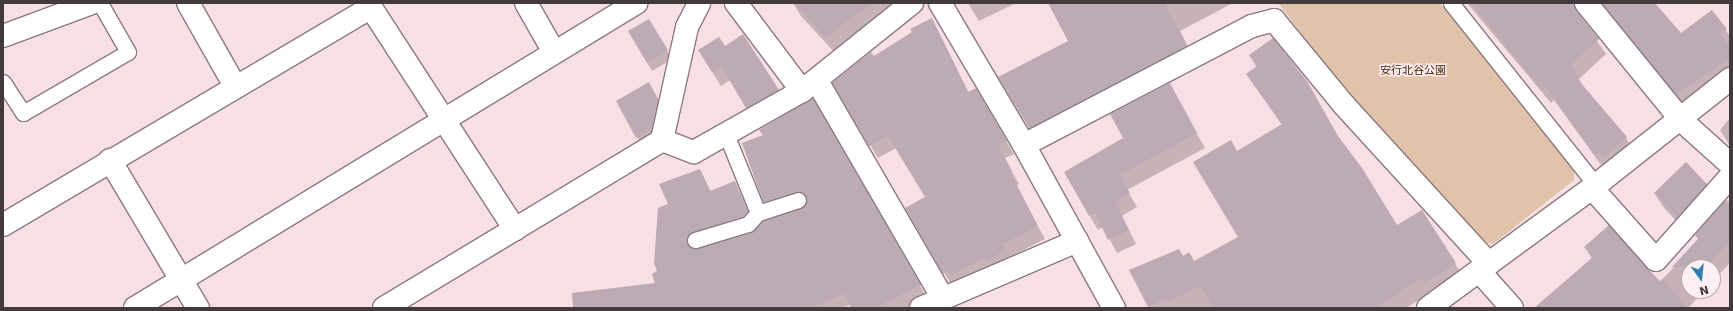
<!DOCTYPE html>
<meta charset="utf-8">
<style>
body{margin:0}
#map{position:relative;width:1733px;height:311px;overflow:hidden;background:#f7e0e3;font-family:"DejaVu Sans","Noto Sans JP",sans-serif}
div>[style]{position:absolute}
.green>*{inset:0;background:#e1c3ac}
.shadow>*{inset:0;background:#0003}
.building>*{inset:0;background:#bcaab5}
.roads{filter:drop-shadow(1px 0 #8d797c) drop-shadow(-1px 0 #8d797c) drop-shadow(0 1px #8d797c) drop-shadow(0 -1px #8d797c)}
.lane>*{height:15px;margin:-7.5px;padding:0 7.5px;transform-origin:7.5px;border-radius:7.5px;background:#fff}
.street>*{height:22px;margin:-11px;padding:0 11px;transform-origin:11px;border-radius:11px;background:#fff}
.secondary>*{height:22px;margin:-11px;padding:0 11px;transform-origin:11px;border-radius:11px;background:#fff}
span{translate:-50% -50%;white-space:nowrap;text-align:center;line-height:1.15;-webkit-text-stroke:3px #fef0f2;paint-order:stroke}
.park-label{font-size:11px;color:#472405}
.frame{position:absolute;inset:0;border:4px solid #433a3b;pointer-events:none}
.north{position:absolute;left:1681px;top:259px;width:40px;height:40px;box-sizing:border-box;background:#fef0f2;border:1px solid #b3a7a9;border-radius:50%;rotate:165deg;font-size:11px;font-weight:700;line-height:16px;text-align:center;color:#433a3b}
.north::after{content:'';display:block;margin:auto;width:14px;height:18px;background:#307eb1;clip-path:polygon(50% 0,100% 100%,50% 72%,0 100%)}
</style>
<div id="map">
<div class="green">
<i style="clip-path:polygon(1270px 3px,1440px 3px,1574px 169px,1574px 180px,1493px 244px,1478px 241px,1331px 73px,1280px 5px)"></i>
</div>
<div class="shadow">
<i style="clip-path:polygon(793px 3px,908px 3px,836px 54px,801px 16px)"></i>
<i style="clip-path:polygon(968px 3px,1016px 3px,979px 21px)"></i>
<i style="clip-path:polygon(1049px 3px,1233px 3px,1180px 31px,1197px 64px,1040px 146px,1000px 77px,1069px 42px)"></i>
<i style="clip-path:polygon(1467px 3px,1653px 3px,1681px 34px,1711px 11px,1730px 36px,1730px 69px,1685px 108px,1582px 14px,1583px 21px,1606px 54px,1579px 79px,1583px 87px,1626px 138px,1634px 152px,1604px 169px,1554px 100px,1551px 103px)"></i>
<i style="clip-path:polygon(649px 20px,672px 59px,652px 71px,629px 32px)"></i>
<i style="clip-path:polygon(939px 33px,969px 93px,976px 90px,1014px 154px,1005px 158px,1019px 184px,1016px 186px,1045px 239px,952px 286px,907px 209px,926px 197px,896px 148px,878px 158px,834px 83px,874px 57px)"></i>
<i style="clip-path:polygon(724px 47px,760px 60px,786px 104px,755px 122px,730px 80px,721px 86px,708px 65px)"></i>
<i style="clip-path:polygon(1250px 56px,1338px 137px,1397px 227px,1422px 211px,1464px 278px,1432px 292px,1406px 308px,1150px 308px,1131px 271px,1183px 257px,1194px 262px,1239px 238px,1237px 153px,1282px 125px,1247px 75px,1257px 68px)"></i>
<i style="clip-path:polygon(649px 84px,666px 114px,646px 152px,637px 137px)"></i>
<i style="clip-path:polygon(1177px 98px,1205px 148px,1127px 190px,1137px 207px,1122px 216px,1136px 244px,1117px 253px,1103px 227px,1098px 230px,1065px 173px,1125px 139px)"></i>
<i style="clip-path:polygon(812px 100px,926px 296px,906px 308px,852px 308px,850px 305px,842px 308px,610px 308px,657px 284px,669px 205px,700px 170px,711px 192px,735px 183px,753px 223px,695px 244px,693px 250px,751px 234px,805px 207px,806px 202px,770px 212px,764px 201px,764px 136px)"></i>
<i style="clip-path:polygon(1730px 118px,1730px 146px,1720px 130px)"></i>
<i style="clip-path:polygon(1707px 184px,1715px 199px,1686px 231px,1664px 208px,1655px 194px)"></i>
<i style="clip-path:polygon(1727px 200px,1730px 202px,1730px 263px,1713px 281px,1713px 267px,1689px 267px,1689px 291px,1704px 291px,1688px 308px,1550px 308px,1592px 259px,1585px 247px,1660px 282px,1699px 240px,1696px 235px)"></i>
</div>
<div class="building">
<i style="clip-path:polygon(794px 3px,874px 3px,825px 37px)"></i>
<i style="clip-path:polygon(1048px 3px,1165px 3px,1187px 46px,1029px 128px,998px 77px,1068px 41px)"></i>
<i style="clip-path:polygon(1471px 3px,1574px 3px,1576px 11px,1599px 39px,1572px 64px,1580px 82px,1627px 137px,1603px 157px,1599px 152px,1595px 155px,1545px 87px,1542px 90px)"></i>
<i style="clip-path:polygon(1602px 3px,1655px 3px,1681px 33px,1712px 10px,1727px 29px,1720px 34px,1730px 47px,1730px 58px,1676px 94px)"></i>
<i style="clip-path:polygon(932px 18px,968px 92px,976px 88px,1007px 141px,998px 145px,1012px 171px,1010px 172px,1038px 226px,1003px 244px,1006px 250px,987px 261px,985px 257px,951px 276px,948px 271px,943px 274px,905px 208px,925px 197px,888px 136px,869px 146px,832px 83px,871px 52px,874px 56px,912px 32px,910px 29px)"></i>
<i style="clip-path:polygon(649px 19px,668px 50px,647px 63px,628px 31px)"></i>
<i style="clip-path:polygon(743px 34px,779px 90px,746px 108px,721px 66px,712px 72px,698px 50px,719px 37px,725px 46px)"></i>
<i style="clip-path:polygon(1273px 38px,1307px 81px,1338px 136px,1362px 168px,1397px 225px,1422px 210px,1456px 263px,1425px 283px,1423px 278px,1375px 308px,1213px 308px,1200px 286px,1168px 302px,1167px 298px,1148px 307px,1129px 270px,1179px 249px,1183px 256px,1189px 252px,1194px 261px,1238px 237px,1193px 162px,1231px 140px,1237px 151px,1282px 124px,1246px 74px,1257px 66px,1249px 55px)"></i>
<i style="clip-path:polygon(649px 82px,658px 99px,652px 129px,636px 138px,616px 101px)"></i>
<i style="clip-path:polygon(1170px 83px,1197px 133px,1120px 175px,1130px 193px,1115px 202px,1129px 230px,1108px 240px,1095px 213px,1089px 216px,1064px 172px,1123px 138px,1110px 114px)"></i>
<i style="clip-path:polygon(813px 98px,921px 285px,875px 308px,851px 308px,845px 294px,809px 308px,573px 308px,572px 293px,655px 283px,652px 274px,657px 271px,654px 263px,658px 208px,668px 204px,659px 184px,700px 169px,710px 191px,735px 181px,748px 211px,743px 216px,689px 234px,686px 242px,693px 249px,751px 233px,763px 221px,804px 206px,806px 197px,799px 191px,763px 202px,742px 143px,763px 135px,759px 130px)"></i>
<i style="clip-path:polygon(1686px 162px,1707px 184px,1677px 217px,1654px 193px)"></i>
<i style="clip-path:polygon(1725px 201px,1730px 207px,1730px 241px,1706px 267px,1672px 267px,1698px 239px,1695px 235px)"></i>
<i style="clip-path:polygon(1609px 225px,1647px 268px,1660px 281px,1662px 279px,1688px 308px,1534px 308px,1593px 257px,1584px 247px)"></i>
</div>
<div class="roads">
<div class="lane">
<i style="left:1451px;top:3px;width:233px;rotate:51.5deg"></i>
<i style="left:3px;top:82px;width:37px;rotate:57deg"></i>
<i style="left:23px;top:113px;width:121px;rotate:-30.2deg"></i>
<i style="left:128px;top:52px;width:56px;rotate:-119.7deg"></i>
<i style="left:726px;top:134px;width:85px;rotate:67.9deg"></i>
<i style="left:695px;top:240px;width:55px;rotate:-16.8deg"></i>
<i style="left:748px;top:224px;width:15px;rotate:-48deg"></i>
<i style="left:758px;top:213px;width:42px;rotate:-18deg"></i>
</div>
<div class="street">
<i style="left:188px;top:3px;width:95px;rotate:60.5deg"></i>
<i style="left:368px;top:3px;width:270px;rotate:57deg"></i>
<i style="left:526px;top:3px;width:56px;rotate:60.3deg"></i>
<i style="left:736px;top:3px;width:110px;rotate:53.1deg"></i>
<i style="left:940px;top:3px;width:165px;rotate:59.4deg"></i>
<i style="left:1024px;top:145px;width:186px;rotate:61.1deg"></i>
<i style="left:1586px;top:3px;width:151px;rotate:50.9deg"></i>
<i style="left:1681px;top:120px;width:66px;rotate:41.9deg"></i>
<i style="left:3px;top:36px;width:95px;rotate:-20.3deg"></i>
<i style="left:817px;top:81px;width:251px;rotate:59.9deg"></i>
<i style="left:662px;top:140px;width:116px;rotate:-77.5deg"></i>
<i style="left:687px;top:27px;width:27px;rotate:-63deg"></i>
<i style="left:1024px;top:145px;width:257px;rotate:-27.6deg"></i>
<i style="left:1252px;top:26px;width:23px;rotate:-15deg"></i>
<i style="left:1274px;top:20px;width:110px;rotate:50.5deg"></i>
<i style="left:1344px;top:105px;width:215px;rotate:47.6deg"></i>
<i style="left:110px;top:160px;width:172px;rotate:59.3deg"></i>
<i style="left:1592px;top:188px;width:96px;rotate:48.4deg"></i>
<i style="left:1656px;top:260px;width:111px;rotate:-48.3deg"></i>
<i style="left:3px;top:225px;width:428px;rotate:-30.6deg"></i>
<i style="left:1480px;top:272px;width:48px;rotate:48.4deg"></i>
<i style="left:135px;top:308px;width:587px;rotate:-31.33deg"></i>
<i style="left:384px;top:308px;width:325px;rotate:-31.1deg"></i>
<i style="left:662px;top:140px;width:34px;rotate:21deg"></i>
<i style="left:694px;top:152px;width:124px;rotate:-29.5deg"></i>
<i style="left:802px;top:91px;width:141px;rotate:-38.7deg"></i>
<i style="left:921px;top:308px;width:170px;rotate:-23.2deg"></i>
</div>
<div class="secondary">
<i style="left:1428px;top:308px;width:208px;rotate:-36.2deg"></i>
<i style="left:1596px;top:185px;width:171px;rotate:-38.3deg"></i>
</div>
</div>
<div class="park-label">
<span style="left:1413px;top:71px">安行北谷公園</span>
</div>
<div class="frame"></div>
<div class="north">N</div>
</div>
